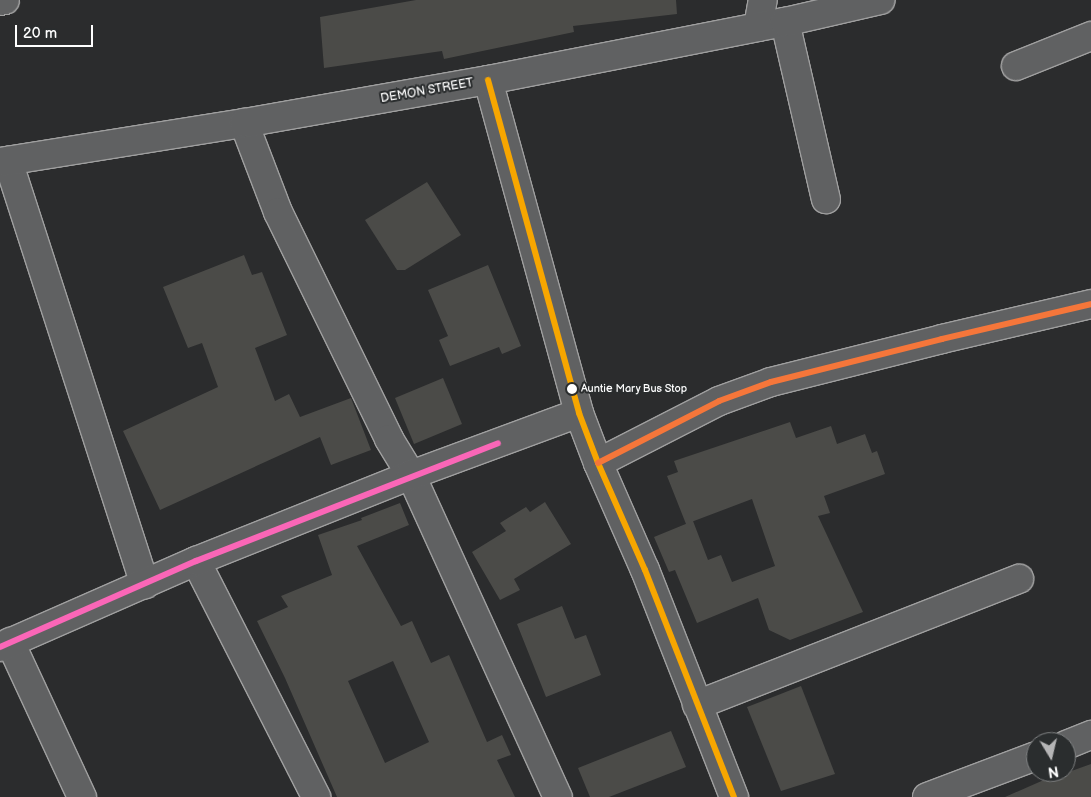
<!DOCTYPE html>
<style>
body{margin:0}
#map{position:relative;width:1091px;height:797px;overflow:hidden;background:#2b2c2d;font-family:"Balsamiq Sans",sans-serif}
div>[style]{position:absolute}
.building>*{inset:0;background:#4b4b48}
.roads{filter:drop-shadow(1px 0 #a0a0a0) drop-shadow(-1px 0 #a0a0a0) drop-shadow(0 1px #a0a0a0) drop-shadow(0 -1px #a0a0a0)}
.minor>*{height:28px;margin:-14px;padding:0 14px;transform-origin:14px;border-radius:14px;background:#606162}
.bus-1>*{height:6px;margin:-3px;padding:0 3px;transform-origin:3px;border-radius:3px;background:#f7a600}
.bus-2>*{height:6px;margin:-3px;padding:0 3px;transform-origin:3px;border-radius:3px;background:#f5763a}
.bus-3>*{height:6px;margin:-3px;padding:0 3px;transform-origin:3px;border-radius:3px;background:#fa66b7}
.dots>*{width:14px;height:14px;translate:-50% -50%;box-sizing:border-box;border:2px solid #2a2d2e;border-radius:50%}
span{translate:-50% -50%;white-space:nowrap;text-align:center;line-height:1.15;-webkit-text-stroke:4px #2a2d2e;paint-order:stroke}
.bus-label{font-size:11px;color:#fff}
.left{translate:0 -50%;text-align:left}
.street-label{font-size:12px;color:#fff}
.north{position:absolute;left:1026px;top:732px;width:50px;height:50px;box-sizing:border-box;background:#2a2d2e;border:1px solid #7f8182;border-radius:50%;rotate:171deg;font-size:14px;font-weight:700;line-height:20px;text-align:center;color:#fff}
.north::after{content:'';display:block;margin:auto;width:18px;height:22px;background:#b5b5b6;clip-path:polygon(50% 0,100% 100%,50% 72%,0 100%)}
.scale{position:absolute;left:15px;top:25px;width:78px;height:22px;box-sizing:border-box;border:2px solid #fff;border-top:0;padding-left:6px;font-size:15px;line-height:18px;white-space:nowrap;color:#fff;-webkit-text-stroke:4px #2a2d2e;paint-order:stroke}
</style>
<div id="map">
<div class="building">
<i style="clip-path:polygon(416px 0,676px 0,677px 14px,573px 26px,574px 32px,444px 59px,442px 51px,324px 68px,320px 17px)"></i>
<i style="clip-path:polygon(427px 182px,461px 235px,405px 270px,397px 270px,365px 220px)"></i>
<i style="clip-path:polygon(244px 255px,252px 275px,262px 272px,287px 335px,255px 348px,275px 401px,289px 394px,300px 417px,351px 398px,371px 450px,331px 465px,320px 437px,160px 510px,123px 431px,218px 387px,202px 343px,188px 348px,163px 287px)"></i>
<i style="clip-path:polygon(488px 265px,521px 346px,502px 354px,499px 347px,450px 366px,439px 340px,448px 336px,428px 290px)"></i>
<i style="clip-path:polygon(443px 378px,462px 424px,414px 444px,395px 398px)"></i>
<i style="clip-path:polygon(790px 422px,796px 438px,831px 426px,837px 444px,865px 434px,872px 453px,877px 451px,885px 474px,824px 496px,830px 513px,818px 516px,863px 612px,790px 640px,769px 630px,758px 598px,697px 623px,675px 570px,669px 572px,654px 537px,693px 521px,708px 560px,721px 555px,732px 582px,775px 566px,752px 499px,686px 524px,667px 476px,678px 472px,674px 461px)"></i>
<i style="clip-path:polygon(545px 502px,571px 544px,514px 579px,520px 590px,500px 600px,472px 552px,506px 531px,500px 523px,526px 507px,530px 512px)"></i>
<i style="clip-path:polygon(evenodd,400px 503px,409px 525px,357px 546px,401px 626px,412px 621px,431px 663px,449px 655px,487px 742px,502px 735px,511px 755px,497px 760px,515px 797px,337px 797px,285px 678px,257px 621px,288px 607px,281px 596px,332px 575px,318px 535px,362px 520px,361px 518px,400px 503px,393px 661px,429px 742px,385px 763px,348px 681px,393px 661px)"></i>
<i style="clip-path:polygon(562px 606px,575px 639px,586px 635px,601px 675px,546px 697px,517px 624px)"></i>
<i style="clip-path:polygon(801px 686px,835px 774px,781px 791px,747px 707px)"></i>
<i style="clip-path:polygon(671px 731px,686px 767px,609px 797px,590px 797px,578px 768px)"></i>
<i style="clip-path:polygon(1091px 764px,1091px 797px,1005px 797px,1062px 772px,1063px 774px)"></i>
</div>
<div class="roads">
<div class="minor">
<i style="left:0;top:1px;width:5px;rotate:-11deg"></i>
<i style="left:785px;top:22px;width:182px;rotate:77deg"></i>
<i style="left:758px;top:27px;width:27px;rotate:-80deg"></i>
<i style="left:1016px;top:66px;width:81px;rotate:-21.8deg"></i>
<i style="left:488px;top:80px;width:345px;rotate:74.7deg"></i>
<i style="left:579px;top:413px;width:53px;rotate:69.2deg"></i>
<i style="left:598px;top:463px;width:117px;rotate:66.3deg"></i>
<i style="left:645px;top:570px;width:244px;rotate:68.6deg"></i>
<i style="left:244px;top:123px;width:95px;rotate:69.1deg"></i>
<i style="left:278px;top:212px;width:253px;rotate:63.9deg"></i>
<i style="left:389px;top:439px;width:42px;rotate:58.6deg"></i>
<i style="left:411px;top:475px;width:354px;rotate:65.5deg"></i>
<i style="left:8px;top:161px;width:445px;rotate:72.1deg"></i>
<i style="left:0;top:162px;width:247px;rotate:-9.1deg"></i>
<i style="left:244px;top:123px;width:248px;rotate:-10deg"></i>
<i style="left:488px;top:80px;width:303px;rotate:-11.1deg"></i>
<i style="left:785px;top:22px;width:98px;rotate:-13deg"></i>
<i style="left:598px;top:463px;width:136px;rotate:-27.1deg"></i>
<i style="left:719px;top:401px;width:55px;rotate:-20.1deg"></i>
<i style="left:771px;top:382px;width:176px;rotate:-14.1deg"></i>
<i style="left:942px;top:339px;width:153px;rotate:-13.2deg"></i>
<i style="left:196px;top:561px;width:265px;rotate:63deg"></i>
<i style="left:10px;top:642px;width:171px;rotate:65.1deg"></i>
<i style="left:0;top:647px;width:214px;rotate:-23.7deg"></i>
<i style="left:196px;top:561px;width:232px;rotate:-21.8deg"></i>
<i style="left:411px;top:475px;width:179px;rotate:-20.3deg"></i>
<i style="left:697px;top:705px;width:346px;rotate:-21.4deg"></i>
<i style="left:1066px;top:745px;width:27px;rotate:-22deg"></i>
<i style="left:927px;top:797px;width:116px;rotate:-20.6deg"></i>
</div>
</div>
<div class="bus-1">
<i style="left:488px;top:80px;width:345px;rotate:74.7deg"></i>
<i style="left:579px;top:413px;width:53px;rotate:69.2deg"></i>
<i style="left:598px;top:463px;width:117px;rotate:66.3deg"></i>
<i style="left:645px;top:570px;width:244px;rotate:68.6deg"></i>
</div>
<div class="bus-2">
<i style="left:598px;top:463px;width:136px;rotate:-27.1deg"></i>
<i style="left:719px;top:401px;width:55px;rotate:-20.1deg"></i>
<i style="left:771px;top:382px;width:176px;rotate:-14.1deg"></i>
<i style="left:942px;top:339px;width:153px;rotate:-13.2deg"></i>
</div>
<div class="bus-3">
<i style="left:0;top:647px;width:214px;rotate:-23.7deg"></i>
<i style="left:196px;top:561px;width:324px;rotate:-21.3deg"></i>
</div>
<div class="dots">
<i style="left:572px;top:389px;background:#fff"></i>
</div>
<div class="bus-label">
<span class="left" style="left:581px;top:389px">Auntie Mary Bus Stop</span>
</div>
<div class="street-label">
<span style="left:427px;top:91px;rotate:-10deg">DEMON STREET</span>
</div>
<div class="north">N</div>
<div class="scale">20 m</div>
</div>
